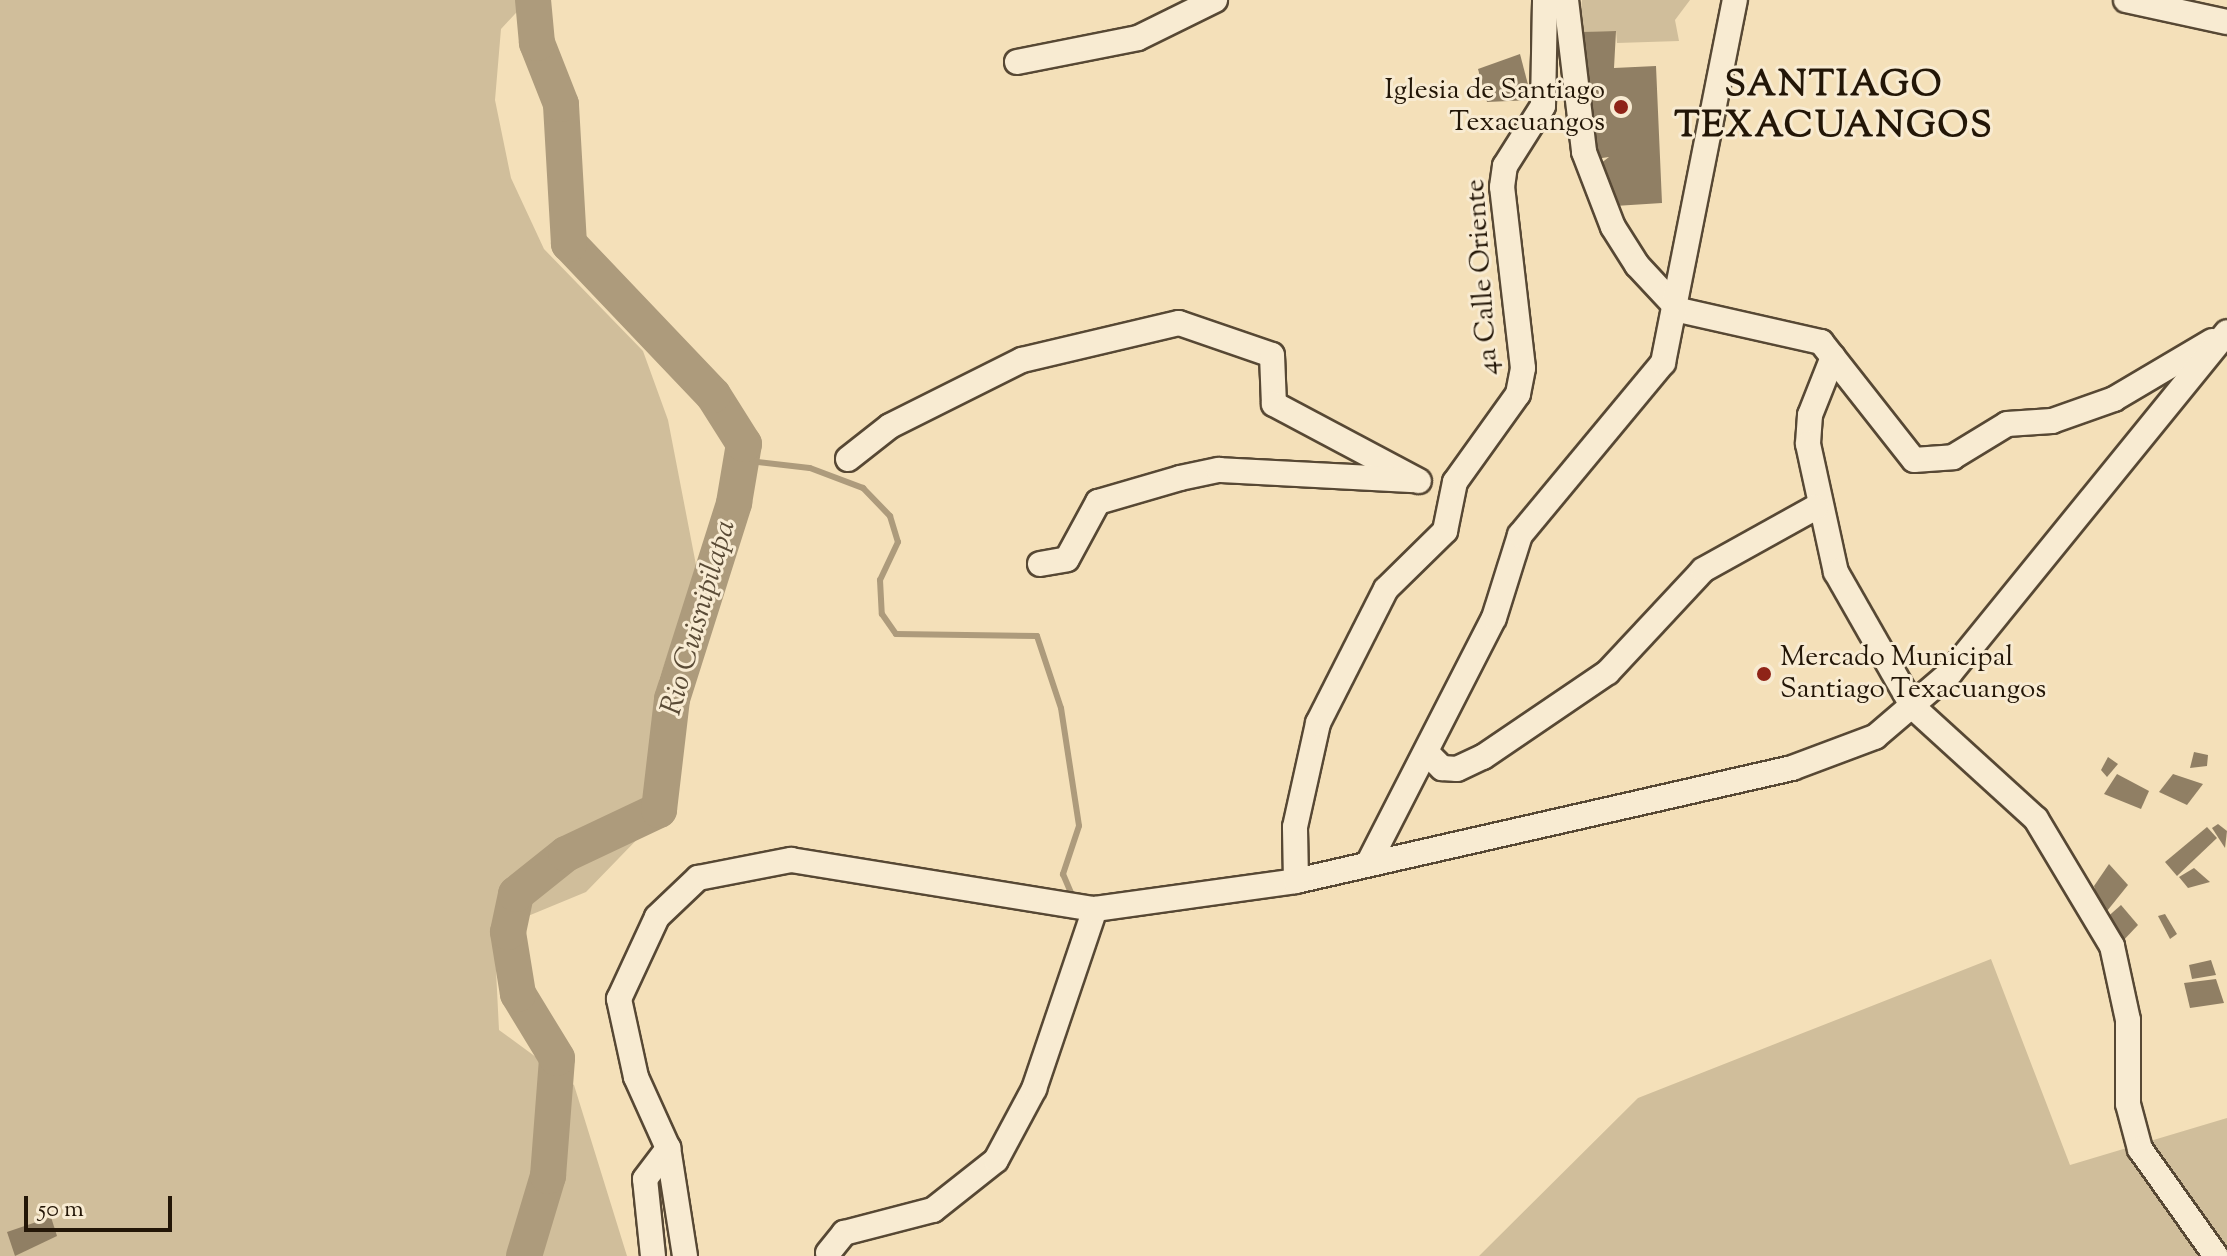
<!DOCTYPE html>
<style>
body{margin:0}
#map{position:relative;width:2227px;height:1256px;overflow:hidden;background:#f4e0b9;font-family:"Sorts Mill Goudy",serif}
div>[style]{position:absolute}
.green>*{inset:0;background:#d0be9b}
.stream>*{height:6px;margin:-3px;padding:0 3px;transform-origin:3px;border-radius:3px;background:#ad9b7c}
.river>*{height:36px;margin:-18px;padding:0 18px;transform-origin:18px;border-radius:18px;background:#ad9b7c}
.building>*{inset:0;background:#907f64}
.roads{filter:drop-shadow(2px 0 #574834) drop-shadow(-2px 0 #574834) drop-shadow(0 2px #574834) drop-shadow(0 -2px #574834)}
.minor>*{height:24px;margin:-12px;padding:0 12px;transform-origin:12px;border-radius:12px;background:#f8ebd2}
.dots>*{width:22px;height:22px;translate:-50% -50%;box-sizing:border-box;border:4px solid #f8ebd2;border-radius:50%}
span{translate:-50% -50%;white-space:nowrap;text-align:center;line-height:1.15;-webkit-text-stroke:6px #f8ebd2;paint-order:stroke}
.poi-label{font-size:28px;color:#231607}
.right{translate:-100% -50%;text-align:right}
.left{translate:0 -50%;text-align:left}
.street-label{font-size:28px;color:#231607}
.water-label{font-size:30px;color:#5a4b36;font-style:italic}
.district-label{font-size:36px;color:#231607;font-weight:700;letter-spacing:2px}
.scale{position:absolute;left:24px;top:1196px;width:148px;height:36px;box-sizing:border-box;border:4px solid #231607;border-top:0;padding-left:10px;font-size:24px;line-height:28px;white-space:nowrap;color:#231607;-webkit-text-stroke:6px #f8ebd2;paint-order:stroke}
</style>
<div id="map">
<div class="green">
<i style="clip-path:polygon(0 0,528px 0,501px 29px,495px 100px,511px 178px,544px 249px,643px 351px,668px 420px,697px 570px,659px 680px,651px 825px,586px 892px,494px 930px,499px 1030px,574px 1085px,627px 1256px,0 1256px)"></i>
<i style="clip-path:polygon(1582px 0,1690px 0,1675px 20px,1679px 41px,1617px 43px,1616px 31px,1578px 32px)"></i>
<i style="clip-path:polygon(1991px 959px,2070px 1165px,2227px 1118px,2227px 1256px,1479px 1256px,1638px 1098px)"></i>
</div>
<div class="stream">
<i style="left:741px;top:460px;width:69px;rotate:6.6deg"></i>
<i style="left:810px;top:468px;width:57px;rotate:20.7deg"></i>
<i style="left:863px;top:488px;width:39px;rotate:46deg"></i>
<i style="left:890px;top:516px;width:27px;rotate:73deg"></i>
<i style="left:898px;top:542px;width:42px;rotate:115.3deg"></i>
<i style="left:880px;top:580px;width:34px;rotate:87deg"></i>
<i style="left:882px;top:614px;width:24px;rotate:55deg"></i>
<i style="left:896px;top:634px;width:141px;rotate:0.8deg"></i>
<i style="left:1037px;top:636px;width:76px;rotate:71.6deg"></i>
<i style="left:1061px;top:708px;width:119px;rotate:81.3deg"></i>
<i style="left:1079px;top:826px;width:51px;rotate:108.4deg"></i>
<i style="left:1063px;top:874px;width:25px;rotate:67deg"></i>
</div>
<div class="river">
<i style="left:524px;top:1256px;width:84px;rotate:-73.3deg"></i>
<i style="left:548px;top:1176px;width:118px;rotate:-85.6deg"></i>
<i style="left:557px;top:1058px;width:75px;rotate:-121.4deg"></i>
<i style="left:518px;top:994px;width:63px;rotate:-99.2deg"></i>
<i style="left:508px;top:932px;width:39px;rotate:-78deg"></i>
<i style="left:516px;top:894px;width:64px;rotate:-38.7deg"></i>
<i style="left:566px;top:854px;width:103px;rotate:-25.3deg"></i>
<i style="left:659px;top:810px;width:112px;rotate:-83.3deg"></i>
<i style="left:672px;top:699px;width:206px;rotate:-72.4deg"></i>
<i style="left:734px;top:503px;width:60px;rotate:-80.4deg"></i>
<i style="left:744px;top:444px;width:58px;rotate:-122.3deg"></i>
<i style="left:713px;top:395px;width:209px;rotate:-133.6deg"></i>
<i style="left:569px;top:244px;width:140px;rotate:-93.3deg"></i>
<i style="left:561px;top:104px;width:66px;rotate:-111.5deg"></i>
<i style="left:537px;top:43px;width:43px;rotate:-95.3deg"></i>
</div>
<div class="building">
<i style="clip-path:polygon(1616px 31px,1614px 68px,1656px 66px,1662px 203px,1615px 206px,1596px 167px,1609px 157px,1595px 159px,1578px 32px)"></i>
<i style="clip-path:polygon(1520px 54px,1532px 100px,1487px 102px,1478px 69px)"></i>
<i style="clip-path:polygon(2194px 752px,2208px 755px,2207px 766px,2190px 768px)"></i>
<i style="clip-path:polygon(2108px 757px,2118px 764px,2107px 777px,2101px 770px)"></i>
<i style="clip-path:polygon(2117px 774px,2149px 791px,2141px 809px,2104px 794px)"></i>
<i style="clip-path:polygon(2173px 774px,2203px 784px,2187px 805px,2159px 792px)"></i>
<i style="clip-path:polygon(2218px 824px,2227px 831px,2225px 848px,2212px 828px)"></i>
<i style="clip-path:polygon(2207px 827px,2217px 838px,2177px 876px,2165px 862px)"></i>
<i style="clip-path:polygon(2109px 864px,2128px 885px,2103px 916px,2094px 886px)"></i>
<i style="clip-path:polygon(2194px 868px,2210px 882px,2188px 888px,2179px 877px)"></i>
<i style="clip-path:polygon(2121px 905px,2138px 925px,2120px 944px,2104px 920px)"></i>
<i style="clip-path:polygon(2165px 914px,2177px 934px,2170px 939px,2158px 916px)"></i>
<i style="clip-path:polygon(2211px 960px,2216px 975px,2192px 979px,2189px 965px)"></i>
<i style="clip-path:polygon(2216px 979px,2224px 1003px,2190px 1008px,2184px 983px)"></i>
<i style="clip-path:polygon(51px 1217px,57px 1236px,15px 1256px,7px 1232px)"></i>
</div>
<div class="roads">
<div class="minor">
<i style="left:1566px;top:0;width:153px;rotate:83.2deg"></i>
<i style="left:1584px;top:152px;width:80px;rotate:68.9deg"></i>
<i style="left:1613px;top:227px;width:45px;rotate:57.7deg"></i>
<i style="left:1637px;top:265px;width:62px;rotate:47deg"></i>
<i style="left:1679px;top:310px;width:146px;rotate:12.7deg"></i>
<i style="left:1821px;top:342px;width:150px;rotate:51.8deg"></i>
<i style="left:1914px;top:460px;width:39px;rotate:-4deg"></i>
<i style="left:1953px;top:457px;width:63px;rotate:-31.4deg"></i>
<i style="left:2007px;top:424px;width:45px;rotate:-3.8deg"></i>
<i style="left:2052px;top:421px;width:66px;rotate:-19.5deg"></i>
<i style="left:2114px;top:399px;width:114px;rotate:-30.6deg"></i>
<i style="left:2126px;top:0;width:103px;rotate:12.3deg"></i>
<i style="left:1017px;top:62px;width:123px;rotate:-11.2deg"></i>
<i style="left:1138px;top:38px;width:86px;rotate:-26.3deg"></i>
<i style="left:1833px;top:357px;width:62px;rotate:111.6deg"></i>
<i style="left:1810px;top:415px;width:29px;rotate:94deg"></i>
<i style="left:1808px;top:444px;width:131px;rotate:77.7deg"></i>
<i style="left:1836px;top:572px;width:155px;rotate:60.3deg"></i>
<i style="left:1913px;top:707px;width:166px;rotate:42.3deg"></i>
<i style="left:2036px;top:819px;width:148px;rotate:59.1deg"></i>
<i style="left:2112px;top:946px;width:76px;rotate:77.8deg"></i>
<i style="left:2128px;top:1020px;width:84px;rotate:90deg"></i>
<i style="left:2128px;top:1104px;width:47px;rotate:75.1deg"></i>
<i style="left:2140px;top:1149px;width:131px;rotate:54.6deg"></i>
<i style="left:848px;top:459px;width:53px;rotate:-38.2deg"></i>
<i style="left:890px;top:426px;width:148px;rotate:-26.6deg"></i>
<i style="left:1022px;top:360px;width:161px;rotate:-13.3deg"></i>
<i style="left:1179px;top:323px;width:98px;rotate:19deg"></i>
<i style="left:1272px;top:355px;width:49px;rotate:87.7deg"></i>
<i style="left:1274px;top:404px;width:164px;rotate:28deg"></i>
<i style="left:1040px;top:564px;width:27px;rotate:-10deg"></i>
<i style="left:1067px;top:559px;width:65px;rotate:-61.5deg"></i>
<i style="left:1098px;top:502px;width:85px;rotate:-16.3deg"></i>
<i style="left:1180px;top:478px;width:40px;rotate:-12deg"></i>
<i style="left:1219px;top:470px;width:194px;rotate:3deg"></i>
<i style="left:1428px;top:754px;width:20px;rotate:45deg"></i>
<i style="left:1442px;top:768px;width:15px;rotate:4deg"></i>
<i style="left:1457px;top:769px;width:29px;rotate:-25deg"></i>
<i style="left:1483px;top:757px;width:151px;rotate:-34.2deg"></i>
<i style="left:1608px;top:672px;width:139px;rotate:-47deg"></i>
<i style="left:1703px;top:570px;width:129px;rotate:-29.1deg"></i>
<i style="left:1368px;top:864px;width:276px;rotate:-62.9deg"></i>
<i style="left:1494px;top:618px;width:87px;rotate:-72.6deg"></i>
<i style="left:1520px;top:535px;width:224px;rotate:-50.3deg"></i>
<i style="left:1663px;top:363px;width:370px;rotate:-78.8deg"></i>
<i style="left:1296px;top:881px;width:54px;rotate:-91.1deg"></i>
<i style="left:1295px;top:827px;width:107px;rotate:-77.5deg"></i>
<i style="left:1318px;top:723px;width:150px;rotate:-63.1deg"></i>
<i style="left:1386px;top:589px;width:83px;rotate:-44.5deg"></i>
<i style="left:1445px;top:531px;width:50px;rotate:-78.5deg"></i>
<i style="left:1455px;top:482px;width:108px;rotate:-54.4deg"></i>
<i style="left:1518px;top:394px;width:26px;rotate:-79deg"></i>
<i style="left:1523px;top:368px;width:182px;rotate:-96.6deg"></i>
<i style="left:1502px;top:187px;width:21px;rotate:-82deg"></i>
<i style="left:1505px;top:166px;width:71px;rotate:-57.7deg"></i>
<i style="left:1543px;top:106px;width:106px;rotate:-88.9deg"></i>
<i style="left:828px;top:1253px;width:26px;rotate:-51deg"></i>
<i style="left:844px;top:1233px;width:92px;rotate:-14.5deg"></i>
<i style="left:933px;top:1210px;width:80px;rotate:-38.4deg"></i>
<i style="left:996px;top:1160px;width:81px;rotate:-61.8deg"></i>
<i style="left:1034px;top:1089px;width:190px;rotate:-71.3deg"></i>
<i style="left:653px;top:1256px;width:77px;rotate:-95.9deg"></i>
<i style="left:645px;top:1179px;width:39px;rotate:-53deg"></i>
<i style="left:685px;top:1256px;width:109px;rotate:-98.9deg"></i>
<i style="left:668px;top:1148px;width:78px;rotate:-114.3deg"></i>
<i style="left:636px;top:1077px;width:80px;rotate:-102.3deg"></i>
<i style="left:619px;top:999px;width:90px;rotate:-65.1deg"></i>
<i style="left:657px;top:917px;width:57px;rotate:-43.6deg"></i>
<i style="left:698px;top:878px;width:95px;rotate:-11deg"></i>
<i style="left:791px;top:860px;width:308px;rotate:9.2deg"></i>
<i style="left:1095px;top:909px;width:203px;rotate:-7.9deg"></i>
<i style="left:1296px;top:881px;width:509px;rotate:-12.83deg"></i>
<i style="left:1792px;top:768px;width:89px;rotate:-20.5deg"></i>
<i style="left:1875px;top:737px;width:99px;rotate:-40.5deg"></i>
<i style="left:1950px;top:673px;width:439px;rotate:-50.9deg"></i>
</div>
</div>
<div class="dots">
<i style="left:1621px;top:107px;background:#8f2418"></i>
<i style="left:1764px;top:674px;background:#8f2418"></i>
</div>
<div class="poi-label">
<span class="right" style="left:1605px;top:107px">Iglesia de Santiago<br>Texacuangos</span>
<span class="left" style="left:1780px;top:674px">Mercado Municipal<br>Santiago Texacuangos</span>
</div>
<div class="street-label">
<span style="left:1483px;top:277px;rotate:-94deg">4a Calle Oriente</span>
</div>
<div class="water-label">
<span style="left:700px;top:618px;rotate:-74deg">Rio Cuisnipilapa</span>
</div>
<div class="district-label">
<span style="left:1834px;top:107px">SANTIAGO<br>TEXACUANGOS</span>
</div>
<div class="scale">50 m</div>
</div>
